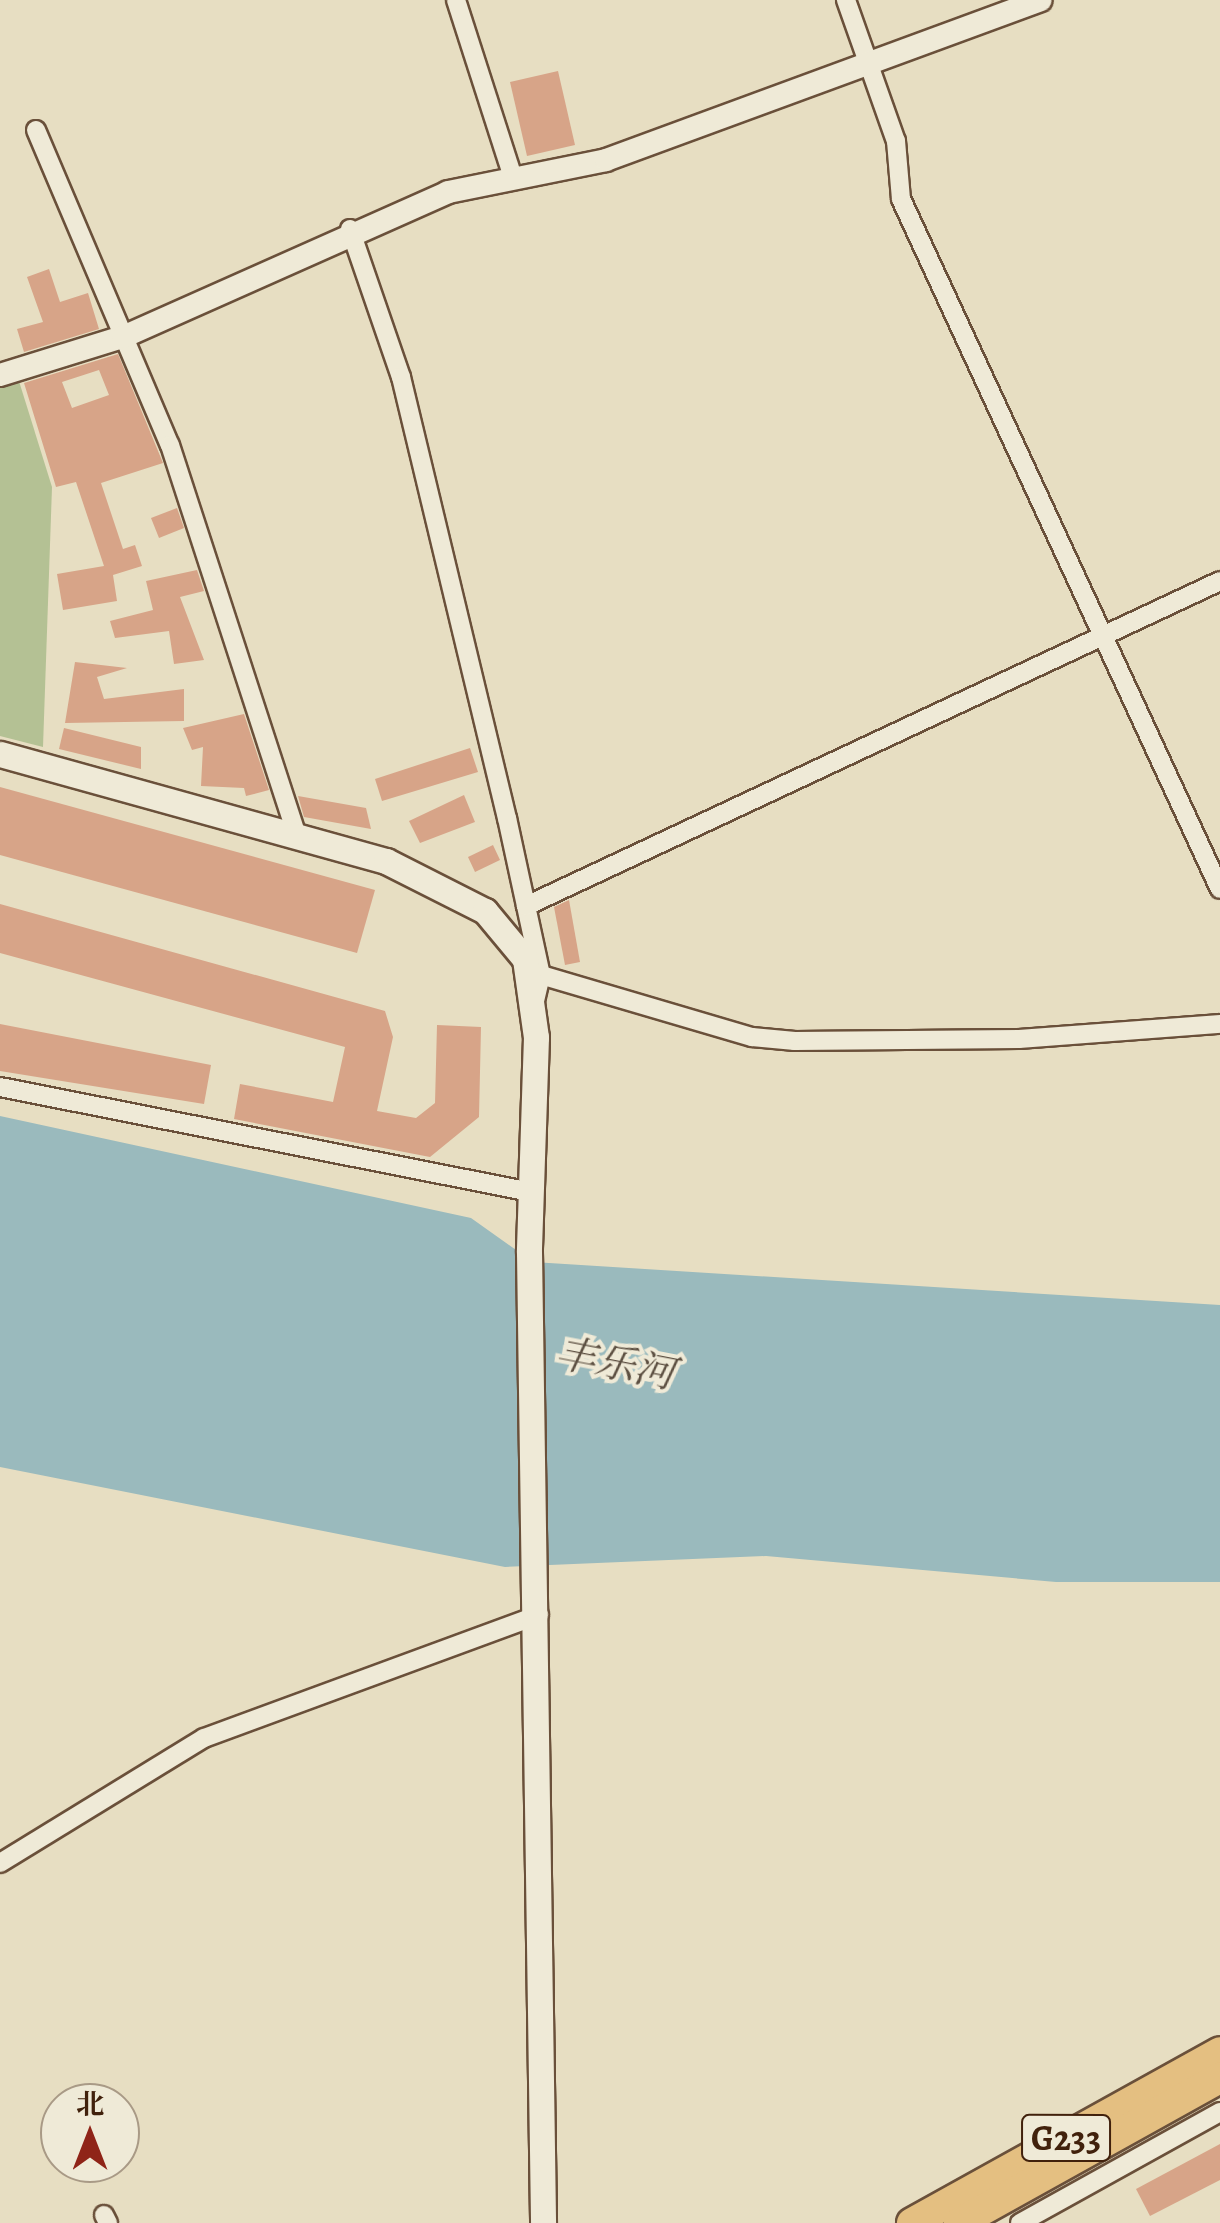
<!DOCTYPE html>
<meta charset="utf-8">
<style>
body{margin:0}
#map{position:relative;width:1220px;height:2223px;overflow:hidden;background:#e7dec2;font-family:Alegreya,"Noto Serif SC",serif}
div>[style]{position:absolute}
.green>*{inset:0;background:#b4c194}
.water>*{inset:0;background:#9ababd}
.building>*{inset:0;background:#d7a488}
.roads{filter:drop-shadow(2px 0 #6a503a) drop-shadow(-2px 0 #6a503a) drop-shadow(0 2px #6a503a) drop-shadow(0 -2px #6a503a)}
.minor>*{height:18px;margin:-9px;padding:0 9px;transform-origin:9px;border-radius:9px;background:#efead7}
.tertiary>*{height:22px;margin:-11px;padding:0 11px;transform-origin:11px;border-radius:11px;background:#efead7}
.secondary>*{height:25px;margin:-12.5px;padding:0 12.5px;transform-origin:12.5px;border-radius:12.5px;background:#efead7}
.trunk>*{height:30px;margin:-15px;padding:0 15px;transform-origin:15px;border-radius:15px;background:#e4bf81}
span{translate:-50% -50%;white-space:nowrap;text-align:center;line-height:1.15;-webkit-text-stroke:8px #efead7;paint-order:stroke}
.shield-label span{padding:2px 8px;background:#efead7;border:2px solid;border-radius:8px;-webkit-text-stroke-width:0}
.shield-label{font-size:35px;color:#41210c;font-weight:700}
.water-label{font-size:40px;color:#5c4f41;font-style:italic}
.north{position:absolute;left:40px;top:2083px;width:100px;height:100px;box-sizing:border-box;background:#efead7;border:2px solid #a99a86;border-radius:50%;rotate:0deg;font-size:28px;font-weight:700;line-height:40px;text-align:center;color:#41210c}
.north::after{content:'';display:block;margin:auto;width:35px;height:45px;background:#8f2418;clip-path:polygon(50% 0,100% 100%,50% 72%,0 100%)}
</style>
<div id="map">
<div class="green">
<i style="clip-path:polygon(18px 378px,52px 487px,43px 747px,0 736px,0 384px)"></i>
</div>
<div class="water">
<i style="clip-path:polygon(0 1116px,471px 1218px,533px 1262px,1220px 1305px,1220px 1582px,1056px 1582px,766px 1556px,505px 1567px,0 1467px)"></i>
</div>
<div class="building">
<i style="clip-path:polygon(558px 71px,575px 145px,527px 156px,510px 82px)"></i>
<i style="clip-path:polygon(49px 269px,60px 302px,88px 293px,99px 329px,24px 352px,17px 329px,43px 322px,27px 277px)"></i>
<i style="clip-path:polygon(evenodd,118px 354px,163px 463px,101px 483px,123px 549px,135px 545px,142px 566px,113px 575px,117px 601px,63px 610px,57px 574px,104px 566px,76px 482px,56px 487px,24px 383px,118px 354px,99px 370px,109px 395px,72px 408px,62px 382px,99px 370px)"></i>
<i style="clip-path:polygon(177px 508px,184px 528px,159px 538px,151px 518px)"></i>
<i style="clip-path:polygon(197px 570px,204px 591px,180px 597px,204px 660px,174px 664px,169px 631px,115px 638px,110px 621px,153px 610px,146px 581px)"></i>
<i style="clip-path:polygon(75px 662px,127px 668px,97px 677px,104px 699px,184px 689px,184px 721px,65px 723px)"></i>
<i style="clip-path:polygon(244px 714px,269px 790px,246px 796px,244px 788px,201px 786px,203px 747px,192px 750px,183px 728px)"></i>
<i style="clip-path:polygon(64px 728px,141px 747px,141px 769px,59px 749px)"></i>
<i style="clip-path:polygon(470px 748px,478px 772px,382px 801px,375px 779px)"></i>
<i style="clip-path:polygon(0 787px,375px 890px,357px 953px,0 855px)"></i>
<i style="clip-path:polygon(464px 795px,475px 822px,420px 843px,409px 821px)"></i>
<i style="clip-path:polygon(298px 796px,366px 808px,371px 829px,304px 817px)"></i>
<i style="clip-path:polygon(493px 845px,500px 860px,475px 872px,468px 857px)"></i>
<i style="clip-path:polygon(569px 900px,580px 962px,565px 965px,554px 907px)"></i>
<i style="clip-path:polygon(0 904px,385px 1011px,393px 1037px,377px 1111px,416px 1118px,435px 1103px,437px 1025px,481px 1027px,479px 1117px,430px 1157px,234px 1119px,240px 1084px,333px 1102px,345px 1047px,0 953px)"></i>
<i style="clip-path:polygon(0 1024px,211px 1065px,204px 1104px,0 1071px)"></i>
<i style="clip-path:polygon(1220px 2144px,1220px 2180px,1150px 2216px,1136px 2189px)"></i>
</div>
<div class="roads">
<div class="minor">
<i style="left:456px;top:0;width:183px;rotate:72.2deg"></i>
<i style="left:846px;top:0;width:150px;rotate:70.5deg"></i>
<i style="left:896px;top:141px;width:58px;rotate:85.1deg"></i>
<i style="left:901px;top:199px;width:760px;rotate:65.19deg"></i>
<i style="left:36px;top:130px;width:342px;rotate:67deg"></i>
<i style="left:170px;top:445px;width:410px;rotate:72deg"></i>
<i style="left:350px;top:229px;width:157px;rotate:71deg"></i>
<i style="left:401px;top:377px;width:454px;rotate:76.5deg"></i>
<i style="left:507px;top:818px;width:161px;rotate:77.8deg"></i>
<i style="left:541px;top:975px;width:28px;rotate:103deg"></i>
<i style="left:526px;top:906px;width:766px;rotate:-25.09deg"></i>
<i style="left:541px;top:975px;width:220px;rotate:16.4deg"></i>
<i style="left:752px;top:1037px;width:43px;rotate:5.3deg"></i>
<i style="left:795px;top:1041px;width:224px;rotate:-0.5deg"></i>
<i style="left:1019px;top:1039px;width:202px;rotate:-4.3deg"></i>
<i style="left:0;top:1087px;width:541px;rotate:11.19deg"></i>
<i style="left:0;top:1863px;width:239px;rotate:-31.5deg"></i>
<i style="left:204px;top:1738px;width:357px;rotate:-20.2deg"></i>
<i style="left:104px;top:2215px;width:9px;rotate:63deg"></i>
<i style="left:1020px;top:2223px;width:229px;rotate:-29deg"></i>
</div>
<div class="tertiary">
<i style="left:0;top:375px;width:129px;rotate:-17.2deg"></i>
<i style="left:123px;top:337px;width:356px;rotate:-24deg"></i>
<i style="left:448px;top:192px;width:161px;rotate:-11.4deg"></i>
<i style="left:606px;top:160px;width:463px;rotate:-20.2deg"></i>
</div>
<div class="secondary">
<i style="left:0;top:754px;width:401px;rotate:15.5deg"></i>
<i style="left:386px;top:861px;width:111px;rotate:26.8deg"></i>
<i style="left:485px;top:911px;width:62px;rotate:50.2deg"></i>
<i style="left:525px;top:959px;width:79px;rotate:82deg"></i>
<i style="left:536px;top:1037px;width:215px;rotate:91.9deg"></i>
<i style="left:529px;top:1252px;width:971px;rotate:89.17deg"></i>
</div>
<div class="trunk">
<i style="left:912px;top:2223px;width:352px;rotate:-29deg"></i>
<i style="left:959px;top:2223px;width:299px;rotate:-29.1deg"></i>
</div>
</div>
<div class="shield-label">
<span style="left:1066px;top:2138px">G233</span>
</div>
<div class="water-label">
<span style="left:615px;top:1364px;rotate:11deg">丰乐河</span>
</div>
<div class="north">北</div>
</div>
